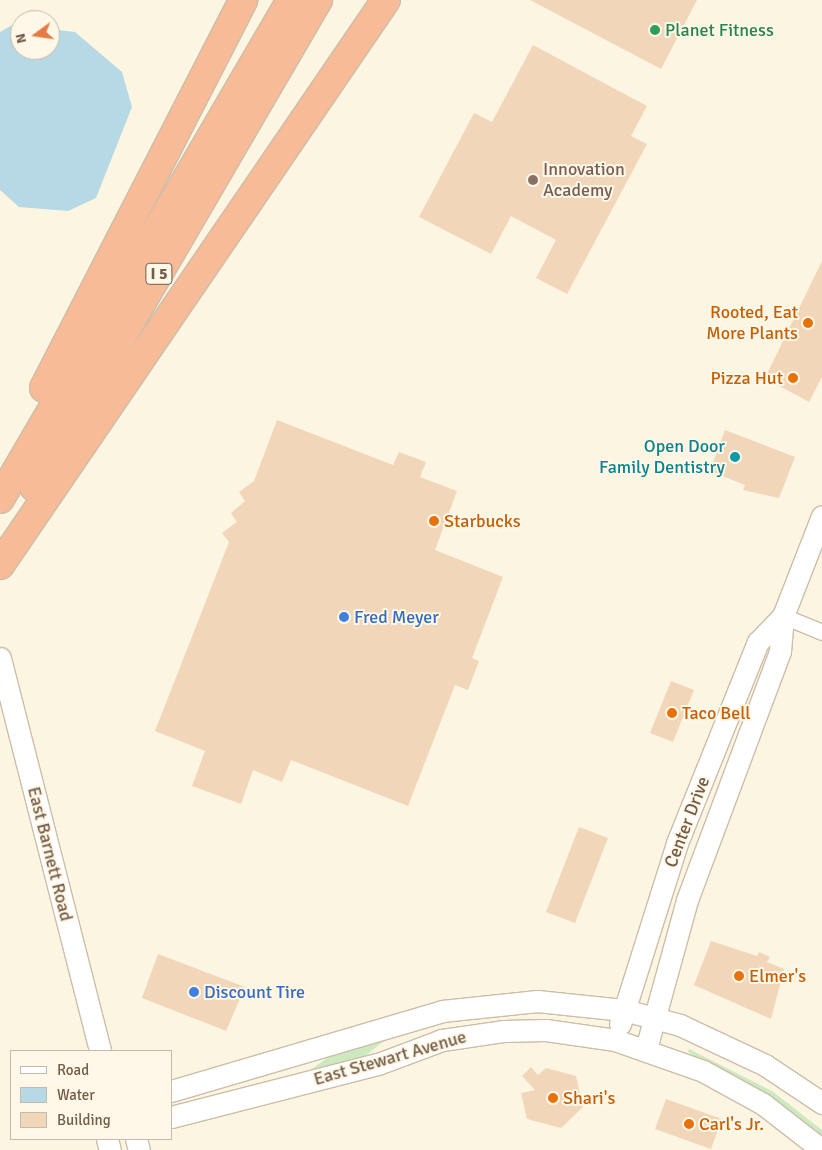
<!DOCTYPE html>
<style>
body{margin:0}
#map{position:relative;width:822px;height:1150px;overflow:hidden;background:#fcf5e2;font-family:Signika,sans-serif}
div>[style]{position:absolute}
.green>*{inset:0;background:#cce9c0}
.water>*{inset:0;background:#b6d9e5}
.building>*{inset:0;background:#f2d6b9}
.roads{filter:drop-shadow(1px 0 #cdbda8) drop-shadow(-1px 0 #cdbda8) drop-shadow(0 1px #cdbda8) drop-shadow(0 -1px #cdbda8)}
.street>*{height:15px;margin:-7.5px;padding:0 7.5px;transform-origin:7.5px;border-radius:7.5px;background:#fff}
.secondary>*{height:21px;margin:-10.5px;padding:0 10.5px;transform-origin:10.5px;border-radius:10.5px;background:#fff}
.highway>*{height:28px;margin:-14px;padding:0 14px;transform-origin:14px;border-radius:14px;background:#f7bb98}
.dots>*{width:14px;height:14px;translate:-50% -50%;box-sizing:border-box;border:2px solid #fff8e8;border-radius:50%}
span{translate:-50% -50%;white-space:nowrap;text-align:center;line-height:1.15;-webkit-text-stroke:4px #fff8e8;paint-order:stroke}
.shield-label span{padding:1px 4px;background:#fff8e8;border:1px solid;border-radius:4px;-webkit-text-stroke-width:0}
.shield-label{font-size:16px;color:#735c48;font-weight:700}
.leisure-label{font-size:18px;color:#27864d}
.left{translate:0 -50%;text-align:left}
.education-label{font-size:18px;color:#785e54}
.food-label{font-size:18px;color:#c56008}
.right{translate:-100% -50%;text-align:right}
.culture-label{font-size:18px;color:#0d838f}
.shop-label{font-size:18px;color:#366cbe}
.street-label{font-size:18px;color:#735c48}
.legend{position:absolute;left:10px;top:1050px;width:162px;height:90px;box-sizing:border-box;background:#fff8e8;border:1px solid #c7baa8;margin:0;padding:6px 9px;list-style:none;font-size:15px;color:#735c48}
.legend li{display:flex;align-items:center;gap:10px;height:25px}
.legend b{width:25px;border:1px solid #c7baa8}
.north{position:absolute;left:10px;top:10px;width:50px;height:50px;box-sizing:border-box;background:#fff8e8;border:1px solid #c7baa8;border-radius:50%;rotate:256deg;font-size:14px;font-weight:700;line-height:20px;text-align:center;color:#735c48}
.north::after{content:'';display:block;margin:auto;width:18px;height:22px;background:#e77b46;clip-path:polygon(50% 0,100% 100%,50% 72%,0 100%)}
</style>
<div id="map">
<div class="green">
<i style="clip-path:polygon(390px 1036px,364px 1057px,312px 1069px,338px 1050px)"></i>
<i style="clip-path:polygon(689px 1049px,772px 1091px,822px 1130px,822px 1140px,688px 1052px)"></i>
</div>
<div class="water">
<i style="clip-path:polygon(14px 24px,20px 24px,20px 50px,50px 50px,50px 29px,75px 32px,122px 72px,132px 107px,96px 198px,68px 211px,19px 207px,0 190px,0 32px)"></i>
</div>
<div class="building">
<i style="clip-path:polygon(530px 0,697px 0,661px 69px)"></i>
<i style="clip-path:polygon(533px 45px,647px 106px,631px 136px,647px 144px,567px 294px,536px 278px,556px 240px,511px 216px,491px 254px,419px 217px,474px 113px,492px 122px)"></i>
<i style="clip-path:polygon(822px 261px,822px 377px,809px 402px,765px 378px)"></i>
<i style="clip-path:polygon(277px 420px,393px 465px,399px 452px,426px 462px,420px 477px,457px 491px,435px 550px,503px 577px,472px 658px,479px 661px,468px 690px,455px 685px,408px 806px,291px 760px,282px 782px,253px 770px,241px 804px,192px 786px,205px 751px,155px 731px,229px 542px,222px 533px,237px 522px,231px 513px,245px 501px,239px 492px,254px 481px)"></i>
<i style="clip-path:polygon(725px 430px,795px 457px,779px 498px,743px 490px,745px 485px,710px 471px)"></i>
<i style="clip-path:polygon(671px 681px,694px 690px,673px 742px,650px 733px)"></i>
<i style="clip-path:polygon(579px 827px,608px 838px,575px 923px,546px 912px)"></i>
<i style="clip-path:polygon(711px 941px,757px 956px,759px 952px,770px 957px,767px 962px,784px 969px,771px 1019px,694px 985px)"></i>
<i style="clip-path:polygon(158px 954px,245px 987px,226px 1031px,142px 998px)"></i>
<i style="clip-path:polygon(531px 1067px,538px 1075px,546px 1068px,576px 1076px,583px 1107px,561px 1128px,527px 1119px,521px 1093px,535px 1090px,522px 1076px)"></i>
<i style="clip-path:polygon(666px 1099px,722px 1119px,711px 1149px,655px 1129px)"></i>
</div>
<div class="roads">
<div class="street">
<i style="left:783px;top:616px;width:42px;rotate:22.3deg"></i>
</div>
<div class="secondary">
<i style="left:0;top:658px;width:406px;rotate:75.7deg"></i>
<i style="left:620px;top:1024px;width:190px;rotate:-72.5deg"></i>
<i style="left:677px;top:843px;width:217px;rotate:-68.1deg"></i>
<i style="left:758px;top:642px;width:36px;rotate:-46deg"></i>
<i style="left:646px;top:1049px;width:155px;rotate:-74.6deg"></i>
<i style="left:687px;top:900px;width:266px;rotate:-69.5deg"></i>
<i style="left:780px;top:651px;width:35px;rotate:-85deg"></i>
<i style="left:783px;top:616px;width:107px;rotate:-68.7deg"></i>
<i style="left:171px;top:1091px;width:283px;rotate:-16.4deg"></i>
<i style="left:442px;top:1011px;width:96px;rotate:-6deg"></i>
<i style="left:537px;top:1001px;width:87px;rotate:5.9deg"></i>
<i style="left:624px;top:1010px;width:58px;rotate:15deg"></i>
<i style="left:680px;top:1025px;width:94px;rotate:25.2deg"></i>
<i style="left:765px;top:1065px;width:69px;rotate:33.7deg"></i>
<i style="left:171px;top:1117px;width:214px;rotate:-14.4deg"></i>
<i style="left:378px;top:1064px;width:68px;rotate:-20.6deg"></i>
<i style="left:442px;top:1040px;width:63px;rotate:-8.3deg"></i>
<i style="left:504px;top:1031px;width:42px;rotate:-1.4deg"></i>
<i style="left:546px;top:1030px;width:70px;rotate:8.2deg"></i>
<i style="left:615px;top:1040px;width:93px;rotate:19.4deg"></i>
<i style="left:703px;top:1071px;width:68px;rotate:28.8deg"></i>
<i style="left:763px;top:1104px;width:75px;rotate:37.9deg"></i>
<i style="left:107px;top:1139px;width:11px;rotate:75deg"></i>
<i style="left:136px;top:1139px;width:11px;rotate:75deg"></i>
</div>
<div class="highway">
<i style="left:44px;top:388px;width:436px;rotate:-62.8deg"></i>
<i style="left:34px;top:487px;width:564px;rotate:-59.75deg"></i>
<i style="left:0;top:499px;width:578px;rotate:-59.75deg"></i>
<i style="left:0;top:565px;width:684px;rotate:-55.66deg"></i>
</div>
</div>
<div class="dots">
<i style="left:655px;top:30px;background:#2e9e5b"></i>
<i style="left:533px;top:180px;background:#8d6e63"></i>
<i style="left:808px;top:323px;background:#e8710a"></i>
<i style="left:793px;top:378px;background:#e8710a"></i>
<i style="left:735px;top:457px;background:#0f9aa8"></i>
<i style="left:434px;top:521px;background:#e8710a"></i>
<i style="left:344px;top:617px;background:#3f7fe0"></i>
<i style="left:672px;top:713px;background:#e8710a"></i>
<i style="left:739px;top:976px;background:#e8710a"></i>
<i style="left:194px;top:992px;background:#3f7fe0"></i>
<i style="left:553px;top:1098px;background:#e8710a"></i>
<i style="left:689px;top:1124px;background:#e8710a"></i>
</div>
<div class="shield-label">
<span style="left:159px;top:274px">I 5</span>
</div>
<div class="leisure-label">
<span class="left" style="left:665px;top:30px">Planet Fitness</span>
</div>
<div class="education-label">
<span class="left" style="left:543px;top:180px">Innovation<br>Academy</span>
</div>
<div class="food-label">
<span class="right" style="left:798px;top:323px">Rooted, Eat<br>More Plants</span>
<span class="right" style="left:783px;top:378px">Pizza Hut</span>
<span class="left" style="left:444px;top:521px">Starbucks</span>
<span class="left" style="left:682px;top:713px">Taco Bell</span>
<span class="left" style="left:749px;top:976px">Elmer's</span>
<span class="left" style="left:563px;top:1098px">Shari's</span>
<span class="left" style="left:699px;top:1124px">Carl's Jr.</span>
</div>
<div class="culture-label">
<span class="right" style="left:725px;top:457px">Open Door<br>Family Dentistry</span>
</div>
<div class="shop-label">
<span class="left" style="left:354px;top:617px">Fred Meyer</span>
<span class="left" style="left:204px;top:992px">Discount Tire</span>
</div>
<div class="street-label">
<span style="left:687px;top:822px;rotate:-69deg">Center Drive</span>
<span style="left:50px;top:854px;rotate:76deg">East Barnett Road</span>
<span style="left:390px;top:1058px;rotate:-16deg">East Stewart Avenue</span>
</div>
<ul class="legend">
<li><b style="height:6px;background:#fff"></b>Road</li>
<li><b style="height:14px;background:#b6d9e5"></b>Water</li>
<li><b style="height:14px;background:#f2d6b9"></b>Building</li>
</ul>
<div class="north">N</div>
</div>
